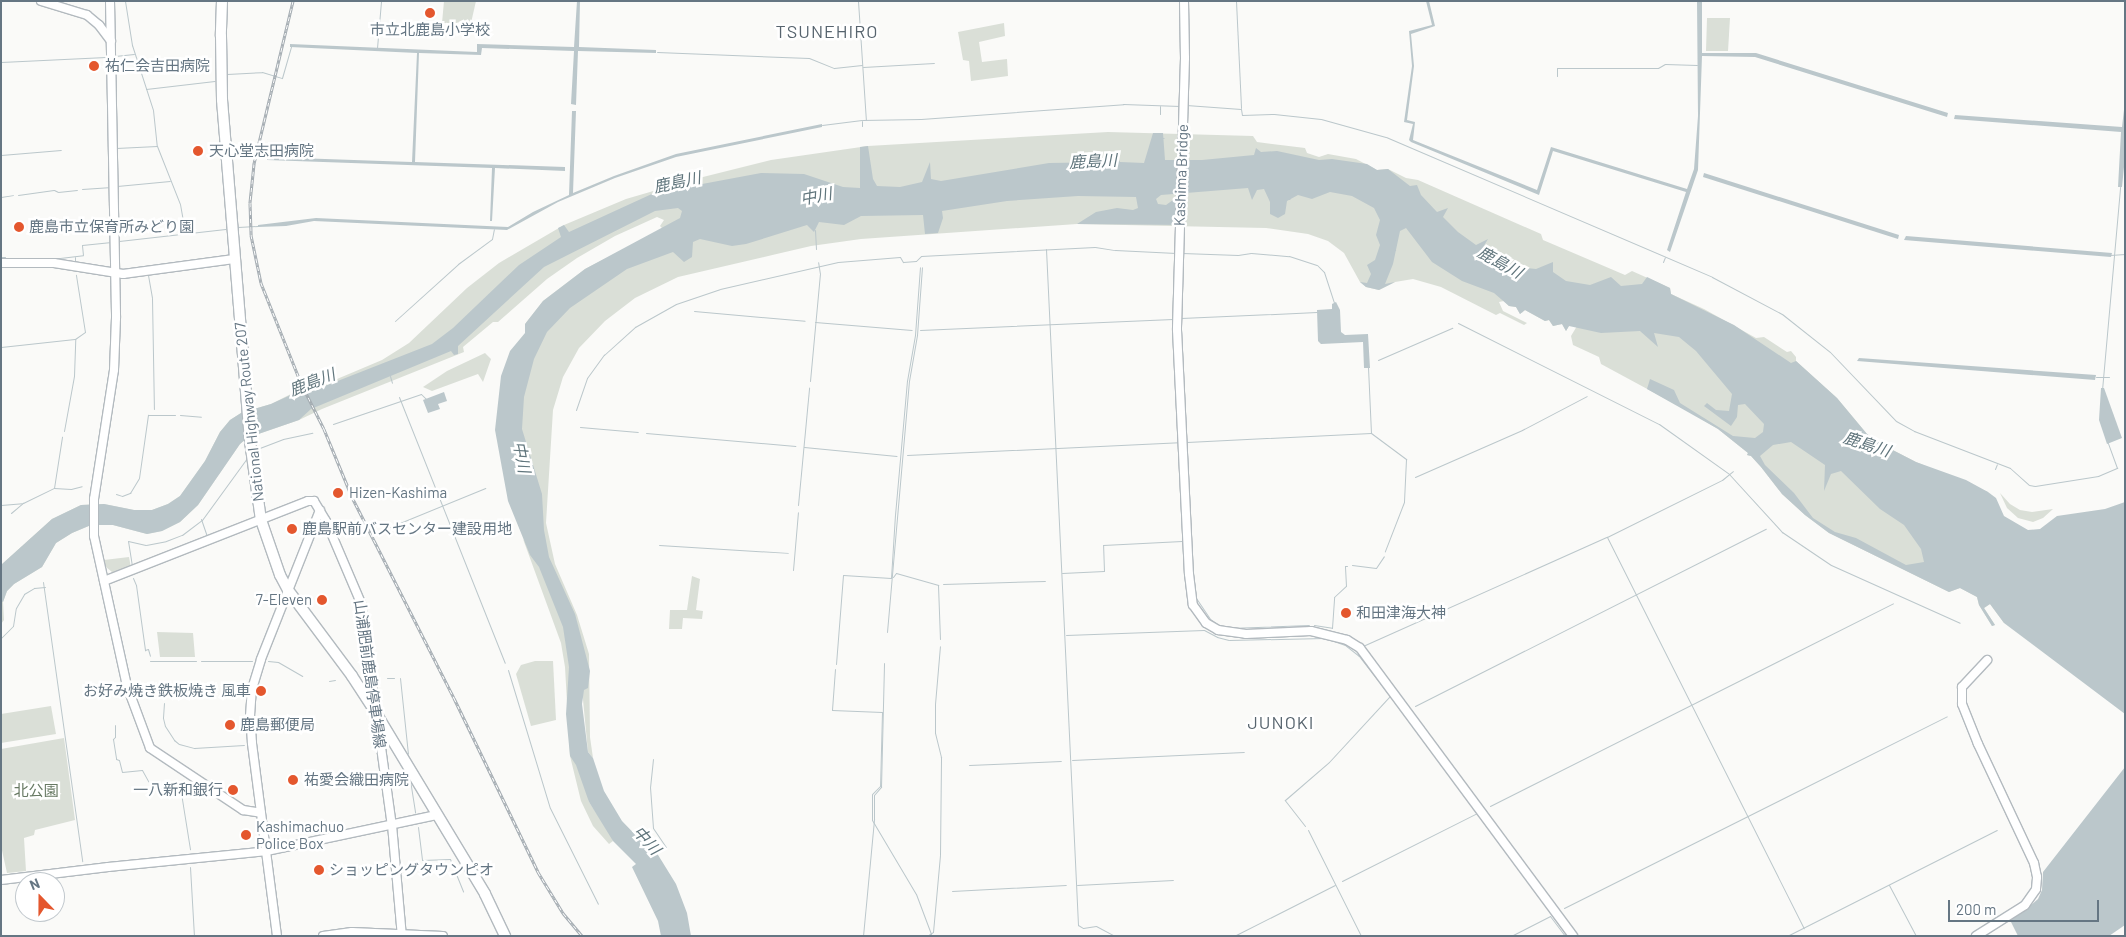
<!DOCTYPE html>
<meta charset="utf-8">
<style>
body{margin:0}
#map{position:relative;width:2126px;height:937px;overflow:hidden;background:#fafaf8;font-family:Barlow,"Noto Sans JP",sans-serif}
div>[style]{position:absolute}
.green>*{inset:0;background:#dadfd7}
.water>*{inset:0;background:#bbc7cb}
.stream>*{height:1px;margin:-0.5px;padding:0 0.5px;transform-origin:0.5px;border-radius:0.5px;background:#bbc7cb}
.roads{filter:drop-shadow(1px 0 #b3babf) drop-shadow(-1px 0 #b3babf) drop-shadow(0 1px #b3babf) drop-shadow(0 -1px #b3babf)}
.secondary>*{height:8px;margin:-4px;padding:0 4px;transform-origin:4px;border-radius:4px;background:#fff}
.highway>*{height:10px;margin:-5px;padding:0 5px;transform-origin:5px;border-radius:5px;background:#fff}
.rail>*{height:3px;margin-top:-1.5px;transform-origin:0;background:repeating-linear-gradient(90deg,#fff 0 4px,#a2aab0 0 8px);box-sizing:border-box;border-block:1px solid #a2aab0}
.dots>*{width:14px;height:14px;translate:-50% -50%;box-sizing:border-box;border:2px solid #fff;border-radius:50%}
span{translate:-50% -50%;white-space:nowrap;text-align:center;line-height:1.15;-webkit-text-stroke:5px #fff;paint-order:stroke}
.poi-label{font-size:15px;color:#657683}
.left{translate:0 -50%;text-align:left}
.right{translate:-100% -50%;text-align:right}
.street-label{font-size:15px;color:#657683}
.park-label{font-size:15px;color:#687a64}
.water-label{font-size:16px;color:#60757c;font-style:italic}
.quarter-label{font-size:18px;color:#57646e;letter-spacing:1px}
.frame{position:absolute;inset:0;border:2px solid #657683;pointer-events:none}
.north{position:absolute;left:15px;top:872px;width:50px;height:50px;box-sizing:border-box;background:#fff;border:1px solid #c1c8cd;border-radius:50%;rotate:338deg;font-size:14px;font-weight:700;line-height:20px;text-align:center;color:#657683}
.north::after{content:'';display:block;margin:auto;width:18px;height:22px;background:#e4572e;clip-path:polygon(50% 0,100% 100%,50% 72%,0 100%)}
.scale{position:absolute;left:1948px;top:900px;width:151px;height:22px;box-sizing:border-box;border:2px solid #657683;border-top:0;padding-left:6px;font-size:15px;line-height:18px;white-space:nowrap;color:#657683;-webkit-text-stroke:4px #fff;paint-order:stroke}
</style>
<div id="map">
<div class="green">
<i style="clip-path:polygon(444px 1px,476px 1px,471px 23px,442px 23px)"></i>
<i style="clip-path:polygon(1707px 18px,1730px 18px,1728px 51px,1706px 51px)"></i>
<i style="clip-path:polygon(1004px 23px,1005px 36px,979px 42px,982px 62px,1007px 59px,1008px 76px,971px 81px,969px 61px,963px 60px,958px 32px)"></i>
<i style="clip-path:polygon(1108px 132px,1253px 136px,1257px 142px,1305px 148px,1307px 153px,1319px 157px,1328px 154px,1356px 159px,1377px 170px,1388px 169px,1406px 178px,1418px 180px,1541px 234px,1543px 240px,1625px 275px,1632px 271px,1670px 288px,1671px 294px,1704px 309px,1756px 338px,1764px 337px,1787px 352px,1791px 351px,1796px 357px,1796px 361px,1837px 398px,1867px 434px,1881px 444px,1916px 462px,1988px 492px,1985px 500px,2125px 677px,1734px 349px,1507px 277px,1395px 179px,657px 195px,575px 236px,432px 348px,254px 415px,170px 514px,117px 510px,1px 565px,52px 519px,81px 505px,104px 504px,134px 510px,152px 510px,168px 504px,180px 496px,205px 461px,220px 432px,230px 420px,241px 413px,271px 404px,305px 387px,311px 390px,382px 360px,409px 343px,467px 288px,499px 263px,564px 225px,626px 199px,691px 180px,771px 160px,868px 146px)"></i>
<i style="clip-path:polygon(1334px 180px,1409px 219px,1449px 261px,1677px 322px,1794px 437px,1868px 468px,2006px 621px,2004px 623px,1990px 604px,1984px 608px,1995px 625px,1992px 626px,1979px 605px,1977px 597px,1960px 588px,1949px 592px,1829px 533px,1805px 515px,1782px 494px,1761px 467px,1751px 456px,1747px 455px,1748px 453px,1718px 429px,1688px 411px,1601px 364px,1599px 357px,1573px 345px,1571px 336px,1577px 326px,1569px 326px,1566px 331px,1562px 324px,1553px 326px,1549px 320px,1545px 321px,1525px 310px,1520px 314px,1516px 307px,1509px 306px,1504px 301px,1499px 302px,1503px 311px,1527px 323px,1524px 325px,1500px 313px,1496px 315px,1441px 287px,1413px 279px,1395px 282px,1379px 290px,1366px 287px,1360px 282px,1344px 253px,1328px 241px,1308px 234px,1266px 228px,1077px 224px,861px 239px,811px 246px,678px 277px,635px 298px,605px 321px,579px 348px,563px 377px,553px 410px,546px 523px,555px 564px,577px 615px,589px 654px,590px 737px,593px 758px,588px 752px,581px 679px,545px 558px,510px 415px,537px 328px,675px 236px,995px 191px)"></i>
<i style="clip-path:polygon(660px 203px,710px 215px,525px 324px,543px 301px,585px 269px,663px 229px,660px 226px,664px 220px,657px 217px,615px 236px,577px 258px,547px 279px,498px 322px,493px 322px,463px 347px,464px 352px,322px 409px,299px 420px,247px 438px,240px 444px,198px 505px,180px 522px,162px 531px,147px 534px,113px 525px,91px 525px,72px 533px,56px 543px,42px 567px,14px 584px,7px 591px,3px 602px,4px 620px,1px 624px,1px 583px,73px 523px,160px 526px,228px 444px,448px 347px,538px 265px)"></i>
<i style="clip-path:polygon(485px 353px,491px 359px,483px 382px,478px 374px,432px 391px,423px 387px,447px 371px)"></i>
<i style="clip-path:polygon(2000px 493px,2010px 504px,2020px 510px,2032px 512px,2053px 509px,2043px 518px,2033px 522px,2018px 518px,2007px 508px)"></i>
<i style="clip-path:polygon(523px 539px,541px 564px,568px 622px,589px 802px,611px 835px,613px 841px,609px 844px,593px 826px,581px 801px,570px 756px,565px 667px,561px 643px)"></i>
<i style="clip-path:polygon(129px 557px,131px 568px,120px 572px,112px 572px,106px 567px,104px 560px)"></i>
<i style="clip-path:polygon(692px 576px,700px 579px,696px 610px,703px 611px,702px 619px,683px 618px,682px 629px,669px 629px,670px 610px,687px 610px)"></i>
<i style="clip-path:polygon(157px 632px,193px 633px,195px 657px,160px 657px)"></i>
<i style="clip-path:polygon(535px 661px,553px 661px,556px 720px,531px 726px,516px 674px,521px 665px)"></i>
<i style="clip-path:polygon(51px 706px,56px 734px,1px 743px,1px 714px)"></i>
<i style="clip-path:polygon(64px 738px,75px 820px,35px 830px,34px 835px,24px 838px,26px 871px,7px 873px,1px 846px,1px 749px)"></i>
</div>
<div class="water">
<i style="clip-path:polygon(577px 1px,580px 1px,579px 47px,656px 50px,656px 53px,578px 51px,576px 105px,571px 104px,574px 51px,482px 48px,481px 55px,419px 53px,415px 162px,565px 167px,565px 171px,495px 168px,492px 221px,490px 221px,492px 168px,267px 160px,267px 157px,412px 162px,417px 53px,290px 47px,290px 44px,477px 52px,477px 44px,574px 47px)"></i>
<i style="clip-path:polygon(1426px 1px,1429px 1px,1435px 26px,1411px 34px,1414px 66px,1407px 120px,1415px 122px,1413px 140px,1537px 190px,1551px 147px,1687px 189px,1694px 169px,1698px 116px,1697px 1px,1702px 1px,1702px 53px,1756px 53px,1948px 113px,1947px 117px,1755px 57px,1702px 56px,1698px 170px,1670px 252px,1667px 250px,1686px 192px,1553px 151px,1539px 195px,1411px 142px,1409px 140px,1413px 124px,1404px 122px,1412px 66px,1409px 31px,1432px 25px)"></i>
<i style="clip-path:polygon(2125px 101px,2125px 157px,2122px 187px,2118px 187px,2121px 132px,1954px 119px,1955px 115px,2122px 127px)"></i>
<i style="clip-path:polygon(572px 111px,576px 111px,573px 193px,614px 176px,676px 154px,822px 124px,822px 127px,676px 157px,615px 178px,558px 202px,507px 230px,314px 221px,286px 226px,258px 227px,258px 225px,316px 218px,508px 227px,533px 212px,569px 195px)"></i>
<i style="clip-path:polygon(evenodd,1153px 133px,1163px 133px,1165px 160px,1202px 160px,1254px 155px,1256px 148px,1261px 152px,1277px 151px,1319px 160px,1332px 159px,1367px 164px,1377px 170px,1388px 169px,1410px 186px,1417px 185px,1421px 195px,1437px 212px,1448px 208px,1443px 217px,1458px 232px,1476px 245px,1488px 239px,1482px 249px,1516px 267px,1536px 269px,1553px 262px,1553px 272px,1566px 281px,1590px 285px,1611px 277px,1621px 286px,1642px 284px,1647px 277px,1670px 288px,1671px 294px,1734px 325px,1791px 363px,1796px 361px,1837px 398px,1867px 434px,1881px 444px,1916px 462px,1966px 480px,1988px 492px,1996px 498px,2004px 516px,2028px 530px,2040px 529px,2057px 516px,2105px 509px,2125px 502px,2125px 714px,2004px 623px,1990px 604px,1984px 608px,1995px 625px,1992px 626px,1979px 605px,1977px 597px,1960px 588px,1949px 592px,1829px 533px,1805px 515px,1782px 494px,1761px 467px,1751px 456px,1747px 455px,1748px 453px,1718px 429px,1647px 389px,1650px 379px,1674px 390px,1680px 403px,1733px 436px,1755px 438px,1763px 432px,1764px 424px,1745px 404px,1738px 405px,1737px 417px,1731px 426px,1704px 406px,1707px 403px,1716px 410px,1729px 411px,1732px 394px,1696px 351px,1679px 337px,1654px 333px,1658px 347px,1640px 331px,1601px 333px,1569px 326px,1566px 331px,1562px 324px,1553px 326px,1549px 320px,1545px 321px,1525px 310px,1520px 314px,1516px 307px,1509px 306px,1494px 293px,1462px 281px,1432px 262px,1406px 228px,1400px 231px,1393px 264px,1385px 284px,1395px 282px,1379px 290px,1366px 287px,1360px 282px,1367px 283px,1371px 274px,1367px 265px,1375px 260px,1380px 245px,1376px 235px,1380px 220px,1374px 208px,1352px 196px,1330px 192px,1312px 199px,1298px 195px,1287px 201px,1285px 214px,1278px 218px,1270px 214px,1270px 202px,1264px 189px,1257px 190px,1252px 200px,1248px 188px,1161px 195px,1156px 199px,1158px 204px,1166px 205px,1173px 200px,1183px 206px,1186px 225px,1077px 224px,1096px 212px,1117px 208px,1133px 210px,1138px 208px,1136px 197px,1078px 196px,1007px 201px,942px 211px,943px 218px,938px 233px,925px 234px,923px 215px,861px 216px,844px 225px,819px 222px,814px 232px,807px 225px,746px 244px,732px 246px,700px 239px,693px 242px,692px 257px,684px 262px,673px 252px,627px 269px,570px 308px,547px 332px,534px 359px,524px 397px,522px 429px,542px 494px,544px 530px,549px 557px,575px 614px,590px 671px,588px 688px,584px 690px,582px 704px,588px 752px,593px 758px,604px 791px,622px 821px,652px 852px,655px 850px,676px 884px,687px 913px,691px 936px,661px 936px,658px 921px,632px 867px,636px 864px,613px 841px,589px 802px,576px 765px,570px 756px,566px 714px,569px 667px,563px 627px,539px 567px,530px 555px,508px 501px,495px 430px,501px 376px,510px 351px,525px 333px,525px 324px,543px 301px,585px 269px,680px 218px,682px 211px,678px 208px,655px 211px,544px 267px,458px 346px,458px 354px,454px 355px,451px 351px,311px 409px,299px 420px,247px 438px,240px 444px,198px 505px,180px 522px,162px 531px,147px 534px,113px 525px,91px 525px,72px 533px,56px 543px,42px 567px,14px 584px,7px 591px,3px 602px,1px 601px,1px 565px,52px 519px,81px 505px,104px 504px,134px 510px,152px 510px,168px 504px,180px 496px,205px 461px,220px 432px,230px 420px,241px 413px,271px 404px,295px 393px,302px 395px,432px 344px,453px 328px,519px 265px,561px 237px,558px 228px,564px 225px,569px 232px,654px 193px,761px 173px,804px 174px,843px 187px,860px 188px,860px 147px,868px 146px,873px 179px,877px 186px,900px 187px,922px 182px,930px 162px,931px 179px,941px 181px,1049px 163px,1111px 162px,1115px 153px,1120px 162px,1144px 163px,1153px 133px,1791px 442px,1825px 465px,1824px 491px,1831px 474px,1841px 471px,1880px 509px,1904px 525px,1921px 549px,1924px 562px,1906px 565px,1856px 538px,1835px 532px,1813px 518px,1794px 493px,1765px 465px,1760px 456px,1773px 445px,1791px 442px)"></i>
<i style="clip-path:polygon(1704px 173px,1899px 235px,1898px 239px,1703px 177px)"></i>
<i style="clip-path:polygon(1906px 236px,2112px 253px,2111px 257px,1904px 240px)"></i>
<i style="clip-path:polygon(1336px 302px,1340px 310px,1341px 332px,1345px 335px,1368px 334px,1370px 368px,1364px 368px,1363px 342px,1321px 344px,1318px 341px,1317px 310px,1332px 309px,1332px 304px)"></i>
<i style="clip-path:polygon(1859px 358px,2096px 375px,2095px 380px,1857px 361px)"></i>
<i style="clip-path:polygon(2101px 388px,2104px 388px,2122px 438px,2107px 444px,2099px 420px)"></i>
<i style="clip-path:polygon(444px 392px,447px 401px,438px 404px,440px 409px,428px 413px,423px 400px)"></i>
<i style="clip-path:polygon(2125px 767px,2125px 925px,2109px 936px,2018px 936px,2010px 920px,2029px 907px,2038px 899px,2042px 890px,2043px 872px)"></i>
</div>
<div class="stream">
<i style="left:125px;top:1px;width:45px;rotate:81deg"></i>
<i style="left:132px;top:45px;width:68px;rotate:72.1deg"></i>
<i style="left:153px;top:110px;width:36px;rotate:84deg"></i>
<i style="left:157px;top:146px;width:62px;rotate:68.4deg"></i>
<i style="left:180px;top:204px;width:28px;rotate:80deg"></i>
<i style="left:858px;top:1px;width:119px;rotate:86.2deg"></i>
<i style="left:1236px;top:1px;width:107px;rotate:87.3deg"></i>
<i style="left:377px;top:48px;width:47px;rotate:-85.1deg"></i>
<i style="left:657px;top:52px;width:152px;rotate:2.3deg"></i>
<i style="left:809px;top:58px;width:27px;rotate:22deg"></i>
<i style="left:834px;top:68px;width:28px;rotate:-6deg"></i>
<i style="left:115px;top:56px;width:19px;rotate:-6deg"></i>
<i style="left:1px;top:62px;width:105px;rotate:-2.7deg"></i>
<i style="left:863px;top:67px;width:71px;rotate:-3.2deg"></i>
<i style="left:227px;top:74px;width:35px;rotate:-3deg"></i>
<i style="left:262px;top:72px;width:21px;rotate:17deg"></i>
<i style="left:282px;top:78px;width:33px;rotate:-74deg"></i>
<i style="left:1557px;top:76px;width:8px;rotate:-90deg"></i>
<i style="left:1557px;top:68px;width:101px"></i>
<i style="left:1658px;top:68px;width:8px;rotate:-30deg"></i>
<i style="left:1665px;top:64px;width:32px;rotate:2deg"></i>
<i style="left:146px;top:89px;width:69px;rotate:-6.6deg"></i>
<i style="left:1186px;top:105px;width:55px;rotate:4.2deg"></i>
<i style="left:1241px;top:109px;width:6px;rotate:81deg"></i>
<i style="left:1242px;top:115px;width:32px;rotate:-2deg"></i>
<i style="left:1274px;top:114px;width:47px;rotate:6.1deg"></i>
<i style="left:1321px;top:119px;width:67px;rotate:15.5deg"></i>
<i style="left:1386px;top:137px;width:355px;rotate:23.2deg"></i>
<i style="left:1712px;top:277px;width:79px;rotate:27.9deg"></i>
<i style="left:1782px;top:314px;width:61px;rotate:38.4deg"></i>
<i style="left:1830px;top:352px;width:95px;rotate:46.3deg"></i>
<i style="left:1896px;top:421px;width:21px;rotate:29deg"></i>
<i style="left:1914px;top:431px;width:103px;rotate:21.1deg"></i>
<i style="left:2010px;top:468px;width:25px;rotate:42deg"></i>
<i style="left:2029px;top:485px;width:6px;rotate:9deg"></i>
<i style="left:2035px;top:486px;width:64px;rotate:-9deg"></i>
<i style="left:2098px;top:476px;width:21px;rotate:-23deg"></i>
<i style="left:2117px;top:468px;width:27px;rotate:-110deg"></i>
<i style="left:1160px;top:114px;width:8px;rotate:-90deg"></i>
<i style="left:862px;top:121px;width:5px;rotate:90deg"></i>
<i style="left:822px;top:125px;width:40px;rotate:-7.1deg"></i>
<i style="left:862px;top:120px;width:59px;rotate:-1deg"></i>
<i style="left:921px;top:119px;width:203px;rotate:-4.2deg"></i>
<i style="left:1123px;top:104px;width:57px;rotate:2deg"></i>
<i style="left:116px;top:148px;width:41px;rotate:-2.8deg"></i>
<i style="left:1px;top:155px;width:60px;rotate:-4.8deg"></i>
<i style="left:117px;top:186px;width:53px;rotate:-5.4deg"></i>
<i style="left:82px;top:189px;width:26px;rotate:-4deg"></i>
<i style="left:18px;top:195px;width:36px;rotate:-8deg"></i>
<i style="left:54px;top:190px;width:4px;rotate:27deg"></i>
<i style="left:58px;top:192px;width:19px;rotate:-6deg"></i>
<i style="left:1px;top:197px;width:12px;rotate:-9deg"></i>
<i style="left:238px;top:227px;width:20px;rotate:-3deg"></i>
<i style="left:815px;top:230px;width:19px;rotate:87deg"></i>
<i style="left:119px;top:241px;width:107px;rotate:-6.5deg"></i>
<i style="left:1046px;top:249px;width:677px;rotate:87.29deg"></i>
<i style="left:1078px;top:925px;width:6px;rotate:31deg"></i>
<i style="left:1083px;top:928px;width:13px;rotate:-9deg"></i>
<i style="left:1096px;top:926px;width:21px;rotate:28deg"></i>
<i style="left:1182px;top:253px;width:56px;rotate:2deg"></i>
<i style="left:1238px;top:255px;width:13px;rotate:-9deg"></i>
<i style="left:1251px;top:253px;width:38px;rotate:5deg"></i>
<i style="left:1289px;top:256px;width:29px;rotate:18deg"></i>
<i style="left:1317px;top:265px;width:10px;rotate:45deg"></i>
<i style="left:1324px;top:272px;width:32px;rotate:72deg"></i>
<i style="left:2110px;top:255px;width:15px;rotate:-4deg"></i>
<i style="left:1px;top:257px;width:4px"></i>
<i style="left:35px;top:258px;width:25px"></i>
<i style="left:60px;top:258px;width:23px;rotate:-7deg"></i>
<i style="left:83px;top:255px;width:10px;rotate:-96deg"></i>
<i style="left:82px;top:245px;width:27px;rotate:-6deg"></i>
<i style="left:75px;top:261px;width:4px;rotate:-90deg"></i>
<i style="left:1663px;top:262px;width:5px;rotate:-68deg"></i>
<i style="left:148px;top:275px;width:23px;rotate:80deg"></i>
<i style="left:152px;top:298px;width:111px;rotate:89deg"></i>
<i style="left:694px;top:311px;width:111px;rotate:5.1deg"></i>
<i style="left:1181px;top:318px;width:136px;rotate:-2.5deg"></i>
<i style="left:395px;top:321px;width:85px;rotate:-42.1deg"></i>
<i style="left:458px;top:264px;width:42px;rotate:-36.3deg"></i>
<i style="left:492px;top:239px;width:10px;rotate:-79deg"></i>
<i style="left:815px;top:322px;width:97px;rotate:4.7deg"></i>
<i style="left:1458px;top:323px;width:225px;rotate:26.7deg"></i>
<i style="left:1659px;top:424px;width:86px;rotate:35.5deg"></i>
<i style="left:1729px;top:474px;width:79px;rotate:47.6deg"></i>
<i style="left:1782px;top:532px;width:59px;rotate:34deg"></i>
<i style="left:1831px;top:565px;width:141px;rotate:24.2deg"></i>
<i style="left:920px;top:330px;width:253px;rotate:-2.5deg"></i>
<i style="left:1px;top:347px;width:74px;rotate:-6.2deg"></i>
<i style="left:1378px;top:360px;width:81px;rotate:-23.4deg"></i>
<i style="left:1368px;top:367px;width:66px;rotate:87.4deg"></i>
<i style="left:1371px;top:433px;width:44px;rotate:36.6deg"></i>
<i style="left:1406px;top:459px;width:43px;rotate:92.7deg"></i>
<i style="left:1404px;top:502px;width:53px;rotate:111.2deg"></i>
<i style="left:390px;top:376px;width:7px;rotate:74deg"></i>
<i style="left:2096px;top:377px;width:13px"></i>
<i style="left:810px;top:381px;width:107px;rotate:-84.7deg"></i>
<i style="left:820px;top:274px;width:12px;rotate:-99deg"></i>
<i style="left:2102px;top:390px;width:204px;rotate:-84.9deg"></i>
<i style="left:399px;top:397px;width:286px;rotate:68.3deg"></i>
<i style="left:576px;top:410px;width:34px;rotate:-71deg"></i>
<i style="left:587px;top:378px;width:29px;rotate:-54deg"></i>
<i style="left:604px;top:355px;width:42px;rotate:-42.1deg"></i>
<i style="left:635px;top:327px;width:47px;rotate:-29.3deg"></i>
<i style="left:676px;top:304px;width:46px;rotate:-18.8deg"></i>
<i style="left:720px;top:289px;width:121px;rotate:-12.9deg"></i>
<i style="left:838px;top:262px;width:62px;rotate:-4.6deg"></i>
<i style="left:900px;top:257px;width:6px;rotate:59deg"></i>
<i style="left:903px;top:262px;width:13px;rotate:-4deg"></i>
<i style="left:916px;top:261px;width:7px;rotate:-45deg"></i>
<i style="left:921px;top:256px;width:174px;rotate:-3deg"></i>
<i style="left:1095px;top:247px;width:20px;rotate:9deg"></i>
<i style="left:1115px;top:250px;width:61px;rotate:2.8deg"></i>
<i style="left:180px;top:415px;width:21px;rotate:5deg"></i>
<i style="left:333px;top:424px;width:93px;rotate:-18.8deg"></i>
<i style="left:421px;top:394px;width:7px;rotate:45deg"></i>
<i style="left:580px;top:427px;width:58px;rotate:4.9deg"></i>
<i style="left:64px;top:431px;width:56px;rotate:-79.7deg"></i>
<i style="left:74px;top:376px;width:37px;rotate:-88deg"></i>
<i style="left:75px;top:339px;width:12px;rotate:-35deg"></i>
<i style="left:85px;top:332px;width:58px;rotate:-99deg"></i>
<i style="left:646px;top:433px;width:150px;rotate:5deg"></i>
<i style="left:1187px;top:442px;width:184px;rotate:-2.8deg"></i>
<i style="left:804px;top:447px;width:93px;rotate:5.5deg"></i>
<i style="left:257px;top:449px;width:28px;rotate:-21deg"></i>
<i style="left:283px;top:439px;width:30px;rotate:-12deg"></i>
<i style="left:907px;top:455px;width:272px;rotate:-2.7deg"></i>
<i style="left:1995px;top:469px;width:5px;rotate:-68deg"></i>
<i style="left:1415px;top:477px;width:117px;rotate:-23.7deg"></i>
<i style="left:1522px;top:430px;width:73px;rotate:-27.6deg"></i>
<i style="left:54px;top:488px;width:17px;rotate:3deg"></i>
<i style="left:71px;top:489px;width:11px;rotate:-15deg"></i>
<i style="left:116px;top:494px;width:6px;rotate:18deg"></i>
<i style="left:122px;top:496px;width:9px;rotate:-21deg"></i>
<i style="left:130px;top:493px;width:17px;rotate:-59deg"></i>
<i style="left:139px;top:478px;width:64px;rotate:-81.9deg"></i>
<i style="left:148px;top:415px;width:27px"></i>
<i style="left:1px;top:505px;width:21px;rotate:-5deg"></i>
<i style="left:798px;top:505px;width:118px;rotate:-84.6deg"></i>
<i style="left:11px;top:513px;width:16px;rotate:-40deg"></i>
<i style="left:23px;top:503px;width:34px;rotate:-26deg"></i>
<i style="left:54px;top:488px;width:52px;rotate:-81.1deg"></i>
<i style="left:201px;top:519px;width:18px;rotate:71deg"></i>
<i style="left:390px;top:527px;width:103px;rotate:-22.3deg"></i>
<i style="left:1607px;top:537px;width:438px;rotate:63.3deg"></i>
<i style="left:659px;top:545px;width:129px;rotate:3.5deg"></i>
<i style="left:1352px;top:565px;width:24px;rotate:7deg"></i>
<i style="left:1376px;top:568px;width:14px;rotate:-56deg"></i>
<i style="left:132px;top:566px;width:25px;rotate:-99deg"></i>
<i style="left:128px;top:541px;width:18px;rotate:13deg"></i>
<i style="left:146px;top:545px;width:20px;rotate:-11deg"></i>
<i style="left:166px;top:541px;width:17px;rotate:-21deg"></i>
<i style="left:182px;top:535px;width:25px;rotate:-37deg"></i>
<i style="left:202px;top:520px;width:77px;rotate:-54deg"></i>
<i style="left:793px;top:570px;width:58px;rotate:-85.1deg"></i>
<i style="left:1062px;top:573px;width:42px;rotate:-2.7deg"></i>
<i style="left:1104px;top:571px;width:26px;rotate:-92deg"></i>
<i style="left:1103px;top:545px;width:79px;rotate:-2.9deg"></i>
<i style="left:893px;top:577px;width:5px;rotate:-53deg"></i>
<i style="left:896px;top:573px;width:44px;rotate:15.9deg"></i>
<i style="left:938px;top:585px;width:54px;rotate:87.9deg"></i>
<i style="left:133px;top:578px;width:8px;rotate:67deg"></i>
<i style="left:136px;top:585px;width:66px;rotate:82.1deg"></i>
<i style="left:145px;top:650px;width:3px;rotate:-18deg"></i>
<i style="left:148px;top:649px;width:7px;rotate:74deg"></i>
<i style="left:43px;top:582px;width:282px;rotate:82deg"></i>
<i style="left:943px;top:584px;width:102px;rotate:-1.7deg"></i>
<i style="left:1196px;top:598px;width:25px;rotate:56deg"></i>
<i style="left:1210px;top:619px;width:12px;rotate:35deg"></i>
<i style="left:1314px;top:625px;width:18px;rotate:9deg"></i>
<i style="left:1332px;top:628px;width:31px;rotate:-86deg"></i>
<i style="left:1334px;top:597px;width:16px;rotate:-43deg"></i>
<i style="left:1346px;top:586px;width:20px;rotate:-93deg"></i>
<i style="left:1345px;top:566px;width:2px"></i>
<i style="left:1229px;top:628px;width:80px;rotate:-2.1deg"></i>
<i style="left:887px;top:632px;width:252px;rotate:-85deg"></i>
<i style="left:909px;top:381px;width:47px;rotate:-80.1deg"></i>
<i style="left:917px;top:335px;width:68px;rotate:-85.8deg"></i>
<i style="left:1066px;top:635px;width:138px;rotate:-2.1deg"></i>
<i style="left:1204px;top:630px;width:15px;rotate:28deg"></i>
<i style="left:1217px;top:637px;width:12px;rotate:14deg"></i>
<i style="left:1229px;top:640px;width:95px;rotate:-1.2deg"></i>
<i style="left:1px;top:638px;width:17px;rotate:-45deg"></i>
<i style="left:13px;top:626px;width:18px;rotate:-81deg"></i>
<i style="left:16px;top:608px;width:16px;rotate:-60deg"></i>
<i style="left:24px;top:594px;width:12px;rotate:-31deg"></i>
<i style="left:34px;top:588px;width:11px;rotate:-5deg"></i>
<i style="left:1365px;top:645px;width:265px;rotate:-24.1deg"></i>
<i style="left:1607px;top:537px;width:128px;rotate:-26.4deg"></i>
<i style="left:1722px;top:480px;width:14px;rotate:-39deg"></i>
<i style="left:150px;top:661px;width:46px"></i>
<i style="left:201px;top:661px;width:51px"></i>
<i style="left:268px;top:661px;width:10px;rotate:6deg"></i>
<i style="left:278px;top:662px;width:28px;rotate:30deg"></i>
<i style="left:836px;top:664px;width:89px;rotate:-85.5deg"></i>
<i style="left:843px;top:575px;width:48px;rotate:3.6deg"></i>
<i style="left:891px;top:578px;width:63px;rotate:-86.4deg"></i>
<i style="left:895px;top:515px;width:135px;rotate:-84.9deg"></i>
<i style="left:907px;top:381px;width:47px;rotate:-80.1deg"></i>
<i style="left:915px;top:335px;width:68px;rotate:-85.8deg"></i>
<i style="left:835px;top:669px;width:41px;rotate:94.2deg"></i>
<i style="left:832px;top:710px;width:50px;rotate:2.3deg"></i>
<i style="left:882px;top:712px;width:74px;rotate:91.5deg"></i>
<i style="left:880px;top:786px;width:11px;rotate:135deg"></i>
<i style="left:872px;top:794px;width:26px;rotate:90deg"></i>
<i style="left:872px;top:820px;width:86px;rotate:59.3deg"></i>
<i style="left:916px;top:894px;width:43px;rotate:69.4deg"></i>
<i style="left:508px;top:670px;width:144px;rotate:73.1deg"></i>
<i style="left:550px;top:808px;width:107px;rotate:63.4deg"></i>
<i style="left:387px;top:678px;width:7px"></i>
<i style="left:400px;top:678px;width:76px;rotate:84deg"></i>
<i style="left:329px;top:681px;width:6px;rotate:-9deg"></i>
<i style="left:164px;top:703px;width:15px;rotate:94deg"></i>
<i style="left:163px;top:718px;width:8px;rotate:76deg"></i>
<i style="left:165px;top:726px;width:17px;rotate:57deg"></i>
<i style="left:174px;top:740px;width:6px;rotate:39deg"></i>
<i style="left:179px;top:744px;width:16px;rotate:15deg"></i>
<i style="left:194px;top:748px;width:50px;rotate:-3.4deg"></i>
<i style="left:1415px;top:706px;width:393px;rotate:-26.8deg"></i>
<i style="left:115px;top:725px;width:12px;rotate:90deg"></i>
<i style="left:115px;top:737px;width:3px;rotate:135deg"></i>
<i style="left:113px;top:739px;width:20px;rotate:81deg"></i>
<i style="left:116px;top:759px;width:3px;rotate:18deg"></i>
<i style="left:119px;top:760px;width:12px;rotate:76deg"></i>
<i style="left:122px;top:772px;width:20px;rotate:-6deg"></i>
<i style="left:142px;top:770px;width:13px;rotate:61deg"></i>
<i style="left:653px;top:759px;width:28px;rotate:96deg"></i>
<i style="left:650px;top:787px;width:41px;rotate:85.8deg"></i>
<i style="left:653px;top:828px;width:23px;rotate:56deg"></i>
<i style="left:1072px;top:760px;width:172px;rotate:-2.7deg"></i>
<i style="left:969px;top:765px;width:92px;rotate:-2.5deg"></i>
<i style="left:410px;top:780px;width:33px;rotate:81deg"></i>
<i style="left:160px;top:788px;width:22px;rotate:13deg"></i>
<i style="left:181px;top:793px;width:57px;rotate:80.9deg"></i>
<i style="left:1490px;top:806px;width:451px;rotate:-26.7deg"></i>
<i style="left:1305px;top:826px;width:33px;rotate:-128deg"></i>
<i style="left:1285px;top:800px;width:58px;rotate:-40.8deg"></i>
<i style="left:1329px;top:762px;width:90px;rotate:-47.3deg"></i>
<i style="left:1390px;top:696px;width:51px;rotate:-127.8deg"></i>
<i style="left:1359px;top:656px;width:18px;rotate:-142deg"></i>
<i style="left:1345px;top:645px;width:18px;rotate:-161deg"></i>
<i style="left:418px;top:827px;width:33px;rotate:83deg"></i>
<i style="left:422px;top:860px;width:28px;rotate:-2deg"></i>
<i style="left:450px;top:859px;width:35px;rotate:68deg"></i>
<i style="left:1308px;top:830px;width:119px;rotate:63.4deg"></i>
<i style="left:190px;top:867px;width:69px;rotate:86.7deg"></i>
<i style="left:1342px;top:881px;width:151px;rotate:-26.7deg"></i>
<i style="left:1077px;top:885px;width:96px;rotate:-3deg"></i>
<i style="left:1889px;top:885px;width:58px;rotate:62.1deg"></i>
<i style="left:952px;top:891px;width:114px;rotate:-3deg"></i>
<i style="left:1564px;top:908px;width:428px;rotate:-26.6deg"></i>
<i style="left:1552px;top:915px;width:26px;rotate:54deg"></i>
<i style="left:863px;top:936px;width:118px;rotate:-84.6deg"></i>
<i style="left:874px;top:819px;width:24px;rotate:-90deg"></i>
<i style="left:874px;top:795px;width:11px;rotate:-49deg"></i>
<i style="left:881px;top:787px;width:124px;rotate:-88.6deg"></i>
<i style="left:927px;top:936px;width:7px;rotate:-34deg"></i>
<i style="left:933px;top:932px;width:77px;rotate:-84.8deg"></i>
<i style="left:940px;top:855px;width:98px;rotate:-89.4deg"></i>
<i style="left:941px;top:757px;width:25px;rotate:-104deg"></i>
<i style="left:935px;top:733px;width:29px;rotate:-90deg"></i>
<i style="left:935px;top:704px;width:58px;rotate:-85.1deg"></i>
<i style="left:1234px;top:936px;width:113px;rotate:-26.8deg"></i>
<i style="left:1511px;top:936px;width:44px;rotate:-27.1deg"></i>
<i style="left:1550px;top:916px;width:25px;rotate:53deg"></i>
<i style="left:1787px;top:936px;width:235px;rotate:-26.8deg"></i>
</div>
<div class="roads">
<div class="secondary">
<i style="left:41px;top:1px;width:48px;rotate:16.9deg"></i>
<i style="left:87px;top:15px;width:16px;rotate:40deg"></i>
<i style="left:99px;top:25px;width:20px;rotate:53deg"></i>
<i style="left:110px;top:1px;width:317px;rotate:88.9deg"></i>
<i style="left:116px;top:318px;width:52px;rotate:92.2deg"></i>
<i style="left:114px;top:370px;width:131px;rotate:98.8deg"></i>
<i style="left:94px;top:499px;width:37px;rotate:90deg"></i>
<i style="left:94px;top:536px;width:154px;rotate:77.6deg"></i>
<i style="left:127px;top:686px;width:66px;rotate:69.6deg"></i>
<i style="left:150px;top:748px;width:112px;rotate:33.7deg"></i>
<i style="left:243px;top:810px;width:18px;rotate:9deg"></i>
<i style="left:1184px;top:1px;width:57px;rotate:89deg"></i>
<i style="left:1185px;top:58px;width:272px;rotate:91.7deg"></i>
<i style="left:1177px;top:330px;width:244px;rotate:87.2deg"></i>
<i style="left:1189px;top:574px;width:31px;rotate:83deg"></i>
<i style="left:1193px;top:605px;width:22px;rotate:54deg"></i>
<i style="left:1206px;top:623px;width:14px;rotate:30deg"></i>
<i style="left:1218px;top:630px;width:28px;rotate:8deg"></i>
<i style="left:1246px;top:634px;width:65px;rotate:-2.6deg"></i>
<i style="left:1311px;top:631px;width:37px;rotate:14deg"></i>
<i style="left:1347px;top:640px;width:15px;rotate:32deg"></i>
<i style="left:1360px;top:648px;width:358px;rotate:53.5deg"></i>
<i style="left:1px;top:263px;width:53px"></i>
<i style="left:54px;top:263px;width:70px;rotate:9.1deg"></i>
<i style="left:123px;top:274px;width:112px;rotate:-7.7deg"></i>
<i style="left:104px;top:581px;width:219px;rotate:-21.4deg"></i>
<i style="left:308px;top:501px;width:6px"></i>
<i style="left:314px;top:501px;width:23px;rotate:59deg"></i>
<i style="left:326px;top:521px;width:89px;rotate:66.9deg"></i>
<i style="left:361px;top:603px;width:224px;rotate:82.1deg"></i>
<i style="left:392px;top:825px;width:111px;rotate:84.9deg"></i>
<i style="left:1px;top:880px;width:108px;rotate:-6.9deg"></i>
<i style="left:108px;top:867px;width:160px;rotate:-5.7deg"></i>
<i style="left:267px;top:851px;width:174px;rotate:-12deg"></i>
<i style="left:277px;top:936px;width:195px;rotate:-97.4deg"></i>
<i style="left:252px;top:743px;width:27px;rotate:-94deg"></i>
<i style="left:250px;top:716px;width:27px;rotate:-86deg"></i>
<i style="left:252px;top:689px;width:31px;rotate:-73deg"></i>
<i style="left:261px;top:659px;width:160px;rotate:-68.4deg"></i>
<i style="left:323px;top:936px;width:29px;rotate:-8deg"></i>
<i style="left:352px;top:932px;width:91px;rotate:2.5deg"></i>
<i style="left:1976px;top:936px;width:58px;rotate:-32.3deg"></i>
<i style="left:2025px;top:905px;width:19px;rotate:-55deg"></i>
<i style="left:2036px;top:889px;width:12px;rotate:-85deg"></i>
<i style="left:2037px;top:877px;width:14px;rotate:-102deg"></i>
<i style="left:2034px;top:863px;width:132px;rotate:-115.2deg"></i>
<i style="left:1978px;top:744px;width:43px;rotate:-111.8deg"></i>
<i style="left:1962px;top:704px;width:17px;rotate:-90deg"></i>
<i style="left:1962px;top:687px;width:37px;rotate:-47deg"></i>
</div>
<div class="highway">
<i style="left:222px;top:1px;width:35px;rotate:92deg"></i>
<i style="left:221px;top:36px;width:64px;rotate:89.1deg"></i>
<i style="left:222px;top:100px;width:342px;rotate:85.3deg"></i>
<i style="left:250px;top:441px;width:80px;rotate:82.1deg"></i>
<i style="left:261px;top:520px;width:58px;rotate:70.9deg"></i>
<i style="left:280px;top:575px;width:17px;rotate:62deg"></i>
<i style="left:288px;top:590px;width:107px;rotate:53.3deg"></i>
<i style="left:352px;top:676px;width:44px;rotate:57deg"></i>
<i style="left:376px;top:713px;width:211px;rotate:58.9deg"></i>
<i style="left:485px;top:894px;width:47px;rotate:64.5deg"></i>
</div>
</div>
<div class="rail">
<i style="left:293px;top:1px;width:168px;rotate:103.5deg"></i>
<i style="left:254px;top:164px;width:39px;rotate:96deg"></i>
<i style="left:250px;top:203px;width:32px;rotate:88deg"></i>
<i style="left:251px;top:235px;width:49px;rotate:78.2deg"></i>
<i style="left:261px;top:283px;width:108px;rotate:68.2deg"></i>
<i style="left:301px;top:383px;width:51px;rotate:63.4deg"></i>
<i style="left:324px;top:429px;width:74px;rotate:67.6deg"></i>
<i style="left:352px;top:497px;width:225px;rotate:63.1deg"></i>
<i style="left:454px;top:698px;width:193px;rotate:64.2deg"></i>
<i style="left:538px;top:872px;width:48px;rotate:58.6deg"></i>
<i style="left:563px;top:913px;width:30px;rotate:50deg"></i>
</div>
<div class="dots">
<i style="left:430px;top:13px;background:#e4572e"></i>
<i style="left:94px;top:66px;background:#e4572e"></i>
<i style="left:198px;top:151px;background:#e4572e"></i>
<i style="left:19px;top:227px;background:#e4572e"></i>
<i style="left:338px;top:493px;background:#e4572e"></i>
<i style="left:292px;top:529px;background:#e4572e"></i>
<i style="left:322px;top:600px;background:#e4572e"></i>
<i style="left:1346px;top:613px;background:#e4572e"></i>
<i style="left:261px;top:691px;background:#e4572e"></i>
<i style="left:230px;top:725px;background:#e4572e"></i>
<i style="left:293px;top:780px;background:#e4572e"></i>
<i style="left:233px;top:790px;background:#e4572e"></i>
<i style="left:246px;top:835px;background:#e4572e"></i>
<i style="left:319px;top:870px;background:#e4572e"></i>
</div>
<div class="poi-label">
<span style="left:430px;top:30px">市立北鹿島小学校</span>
<span class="left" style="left:105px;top:66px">祐仁会吉田病院</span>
<span class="left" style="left:209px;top:151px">天心堂志田病院</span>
<span class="left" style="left:29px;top:227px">鹿島市立保育所みどり園</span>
<span class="left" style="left:349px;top:493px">Hizen-Kashima</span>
<span class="left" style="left:302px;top:529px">鹿島駅前バスセンター建設用地</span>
<span class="right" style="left:312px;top:600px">7-Eleven</span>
<span class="left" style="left:1356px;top:613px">和田津海大神</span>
<span class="right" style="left:251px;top:691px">お好み焼き鉄板焼き 風車</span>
<span class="left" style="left:240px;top:725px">鹿島郵便局</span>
<span class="left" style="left:304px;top:780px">祐愛会織田病院</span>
<span class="right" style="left:223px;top:790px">一八新和銀行</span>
<span class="left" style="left:256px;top:835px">Kashimachuo<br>Police Box</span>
<span class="left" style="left:329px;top:870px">ショッピングタウンピオ</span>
</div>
<div class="street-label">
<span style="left:1181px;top:175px;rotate:-88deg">Kashima Bridge</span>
<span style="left:249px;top:412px;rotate:-96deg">National Highway Route 207</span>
<span style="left:370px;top:674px;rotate:82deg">山浦肥前鹿島停車場線</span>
</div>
<div class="park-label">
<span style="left:36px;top:791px">北公園</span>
</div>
<div class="water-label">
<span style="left:1093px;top:161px;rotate:-3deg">鹿島川</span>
<span style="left:677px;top:182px;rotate:-12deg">鹿島川</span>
<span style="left:816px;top:196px;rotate:-11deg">中川</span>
<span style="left:1500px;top:262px;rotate:29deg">鹿島川</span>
<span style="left:312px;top:382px;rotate:-21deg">鹿島川</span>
<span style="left:1867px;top:444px;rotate:18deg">鹿島川</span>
<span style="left:522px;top:457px;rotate:79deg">中川</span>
<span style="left:647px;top:840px;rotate:48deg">中川</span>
</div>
<div class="quarter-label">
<span style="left:827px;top:31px">TSUNEHIRO</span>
<span style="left:1281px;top:722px">JUNOKI</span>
</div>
<div class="frame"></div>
<div class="north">N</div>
<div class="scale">200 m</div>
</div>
